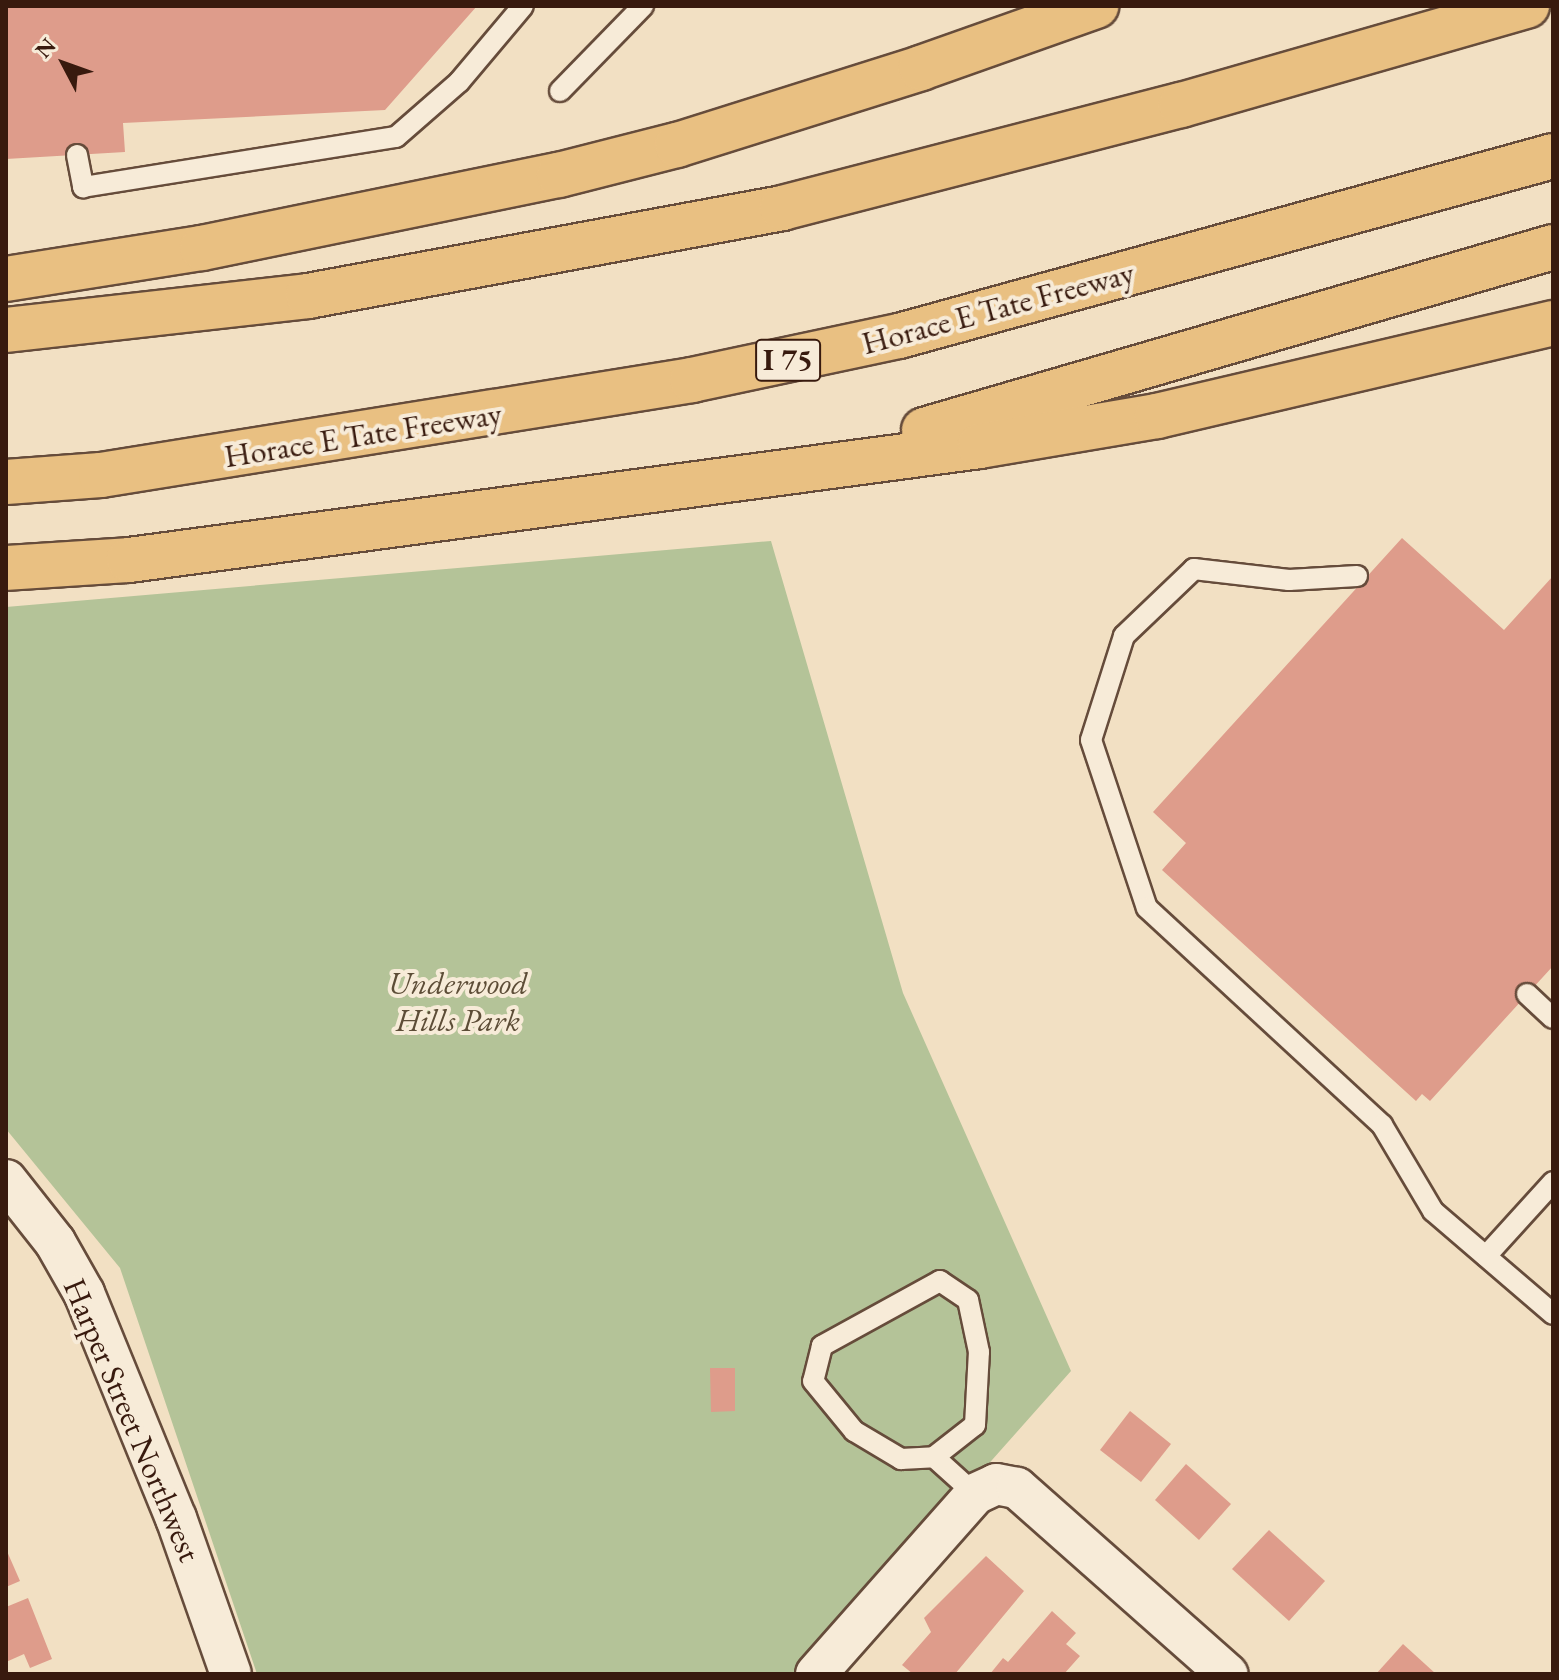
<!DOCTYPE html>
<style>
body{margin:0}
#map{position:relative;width:1559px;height:1680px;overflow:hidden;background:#f2e0c3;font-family:"EB Garamond",serif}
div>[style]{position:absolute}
.green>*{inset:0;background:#b4c398}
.building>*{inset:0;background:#de9c8b}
.roads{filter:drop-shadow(2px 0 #664c3b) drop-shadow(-2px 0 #664c3b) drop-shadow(0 2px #664c3b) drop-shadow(0 -2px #664c3b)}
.lane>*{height:20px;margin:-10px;padding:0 10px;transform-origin:10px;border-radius:10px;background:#f7ebd8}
.street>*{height:40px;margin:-20px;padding:0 20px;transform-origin:20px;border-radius:20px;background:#f7ebd8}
.highway>*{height:44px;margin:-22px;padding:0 22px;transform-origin:22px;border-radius:22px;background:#e9c082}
span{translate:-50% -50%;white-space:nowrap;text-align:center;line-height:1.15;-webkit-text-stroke:8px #f7ebd8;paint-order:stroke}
.shield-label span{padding:2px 6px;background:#f7ebd8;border:2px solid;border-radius:6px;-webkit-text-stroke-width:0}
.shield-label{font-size:30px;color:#381a0e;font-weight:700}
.street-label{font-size:32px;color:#381a0e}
.park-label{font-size:32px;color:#5d4d37;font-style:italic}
.frame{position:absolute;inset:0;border:8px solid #381a0e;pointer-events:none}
.north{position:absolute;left:24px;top:24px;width:80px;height:80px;-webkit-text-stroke:6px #f7ebd8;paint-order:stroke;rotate:311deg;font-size:22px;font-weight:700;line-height:32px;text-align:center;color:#381a0e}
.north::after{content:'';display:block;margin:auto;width:28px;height:36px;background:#381a0e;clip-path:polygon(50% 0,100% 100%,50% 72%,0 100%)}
</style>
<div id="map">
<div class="green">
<i style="clip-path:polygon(771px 541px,903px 993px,1071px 1371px,802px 1674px,257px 1674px,120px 1268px,6px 1129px,6px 607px)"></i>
</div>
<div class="building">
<i style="clip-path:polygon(6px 6px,477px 6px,385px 110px,123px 123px,125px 152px,6px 159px)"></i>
<i style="clip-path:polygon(1402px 538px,1504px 630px,1553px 576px,1553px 966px,1430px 1101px,1422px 1094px,1416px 1101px,1162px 870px,1186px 843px,1153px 812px)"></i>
<i style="clip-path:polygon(710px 1368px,735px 1368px,735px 1411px,711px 1412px)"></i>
<i style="clip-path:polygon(1130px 1411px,1171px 1444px,1141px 1482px,1100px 1450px)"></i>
<i style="clip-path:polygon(1186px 1464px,1231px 1504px,1199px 1540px,1155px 1500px)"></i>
<i style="clip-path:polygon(1269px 1530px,1325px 1581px,1289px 1621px,1232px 1569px)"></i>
<i style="clip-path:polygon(6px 1549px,20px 1581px,6px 1587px)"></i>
<i style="clip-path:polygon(986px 1556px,1024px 1591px,955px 1674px,913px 1674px,902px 1665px,931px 1632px,924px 1618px)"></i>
<i style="clip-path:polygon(28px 1598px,52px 1659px,30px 1668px,24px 1654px,6px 1662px,6px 1607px)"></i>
<i style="clip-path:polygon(1052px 1611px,1076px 1633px,1066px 1644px,1080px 1656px,1064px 1674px,990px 1674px,1003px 1658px,1008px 1662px)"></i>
<i style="clip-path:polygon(1403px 1644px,1436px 1674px,1376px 1674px)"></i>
</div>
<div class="roads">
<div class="lane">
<i style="left:560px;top:91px;width:119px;rotate:-45.7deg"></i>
<i style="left:77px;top:155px;width:33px;rotate:79deg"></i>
<i style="left:83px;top:187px;width:317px;rotate:-9.1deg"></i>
<i style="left:396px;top:137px;width:84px;rotate:-41.1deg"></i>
<i style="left:459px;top:82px;width:99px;rotate:-49.9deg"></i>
<i style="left:1357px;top:576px;width:68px;rotate:176.6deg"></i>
<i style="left:1289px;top:580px;width:96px;rotate:-173.4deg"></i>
<i style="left:1194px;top:569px;width:97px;rotate:136.3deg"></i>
<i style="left:1124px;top:636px;width:109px;rotate:107.6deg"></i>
<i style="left:1091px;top:740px;width:177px;rotate:71.6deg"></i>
<i style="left:1147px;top:908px;width:320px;rotate:42.7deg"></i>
<i style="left:1382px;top:1125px;width:100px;rotate:59.3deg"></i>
<i style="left:1433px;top:1211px;width:158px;rotate:40.6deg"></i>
<i style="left:1527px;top:994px;width:35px;rotate:43deg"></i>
<i style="left:1486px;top:1256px;width:100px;rotate:-47.8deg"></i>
<i style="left:934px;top:1457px;width:52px;rotate:-38deg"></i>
<i style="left:975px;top:1425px;width:73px;rotate:-86.9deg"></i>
<i style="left:979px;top:1352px;width:53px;rotate:-101.9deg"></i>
<i style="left:968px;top:1300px;width:34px;rotate:-146deg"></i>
<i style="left:940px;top:1281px;width:135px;rotate:151.2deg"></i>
<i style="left:822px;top:1346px;width:36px;rotate:104deg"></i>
<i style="left:813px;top:1381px;width:65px;rotate:50.6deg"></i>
<i style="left:854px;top:1431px;width:55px;rotate:30.8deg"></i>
<i style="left:901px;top:1459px;width:33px;rotate:-3deg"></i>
<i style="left:934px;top:1457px;width:55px;rotate:42.1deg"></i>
</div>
<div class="street">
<i style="left:6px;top:1180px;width:79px;rotate:51.7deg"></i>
<i style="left:55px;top:1242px;width:59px;rotate:60.4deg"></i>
<i style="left:84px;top:1293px;width:243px;rotate:67.8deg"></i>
<i style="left:176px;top:1518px;width:165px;rotate:70.6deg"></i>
<i style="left:816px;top:1674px;width:240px;rotate:-48.5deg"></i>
<i style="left:975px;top:1494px;width:23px;rotate:-25deg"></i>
<i style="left:996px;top:1484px;width:21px;rotate:11deg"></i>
<i style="left:1017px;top:1488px;width:281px;rotate:41.5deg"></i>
</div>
<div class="highway">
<i style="left:6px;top:279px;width:198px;rotate:-9deg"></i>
<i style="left:202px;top:248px;width:364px;rotate:-11.6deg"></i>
<i style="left:559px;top:175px;width:122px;rotate:-14.3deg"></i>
<i style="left:677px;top:145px;width:256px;rotate:-17.5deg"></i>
<i style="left:921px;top:68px;width:186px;rotate:-19.5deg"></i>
<i style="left:6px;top:330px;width:304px;rotate:-6.4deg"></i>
<i style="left:308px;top:296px;width:482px;rotate:-10.5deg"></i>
<i style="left:782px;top:208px;width:412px;rotate:-14.5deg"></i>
<i style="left:1181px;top:105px;width:360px;rotate:-16deg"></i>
<i style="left:924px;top:430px;width:655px;rotate:-16.22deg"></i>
<i style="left:6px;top:482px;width:95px;rotate:-4.2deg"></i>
<i style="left:101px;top:475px;width:599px;rotate:-9.13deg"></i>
<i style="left:692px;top:380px;width:212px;rotate:-12deg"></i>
<i style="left:899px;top:336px;width:678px;rotate:-15.39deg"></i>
<i style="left:6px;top:568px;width:123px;rotate:-3.7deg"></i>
<i style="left:129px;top:560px;width:859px;rotate:-7.63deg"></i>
<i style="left:980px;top:446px;width:180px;rotate:-9.6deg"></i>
<i style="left:1157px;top:416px;width:407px;rotate:-13.2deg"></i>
</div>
</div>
<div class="shield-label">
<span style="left:788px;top:360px">I 75</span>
</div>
<div class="street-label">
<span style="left:998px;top:308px;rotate:-15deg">Horace E Tate Freeway</span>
<span style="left:363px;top:435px;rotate:-9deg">Horace E Tate Freeway</span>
<span style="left:132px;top:1420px;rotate:67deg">Harper Street Northwest</span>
</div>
<div class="park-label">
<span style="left:458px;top:1002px">Underwood<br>Hills Park</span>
</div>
<div class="frame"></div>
<div class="north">N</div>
</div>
